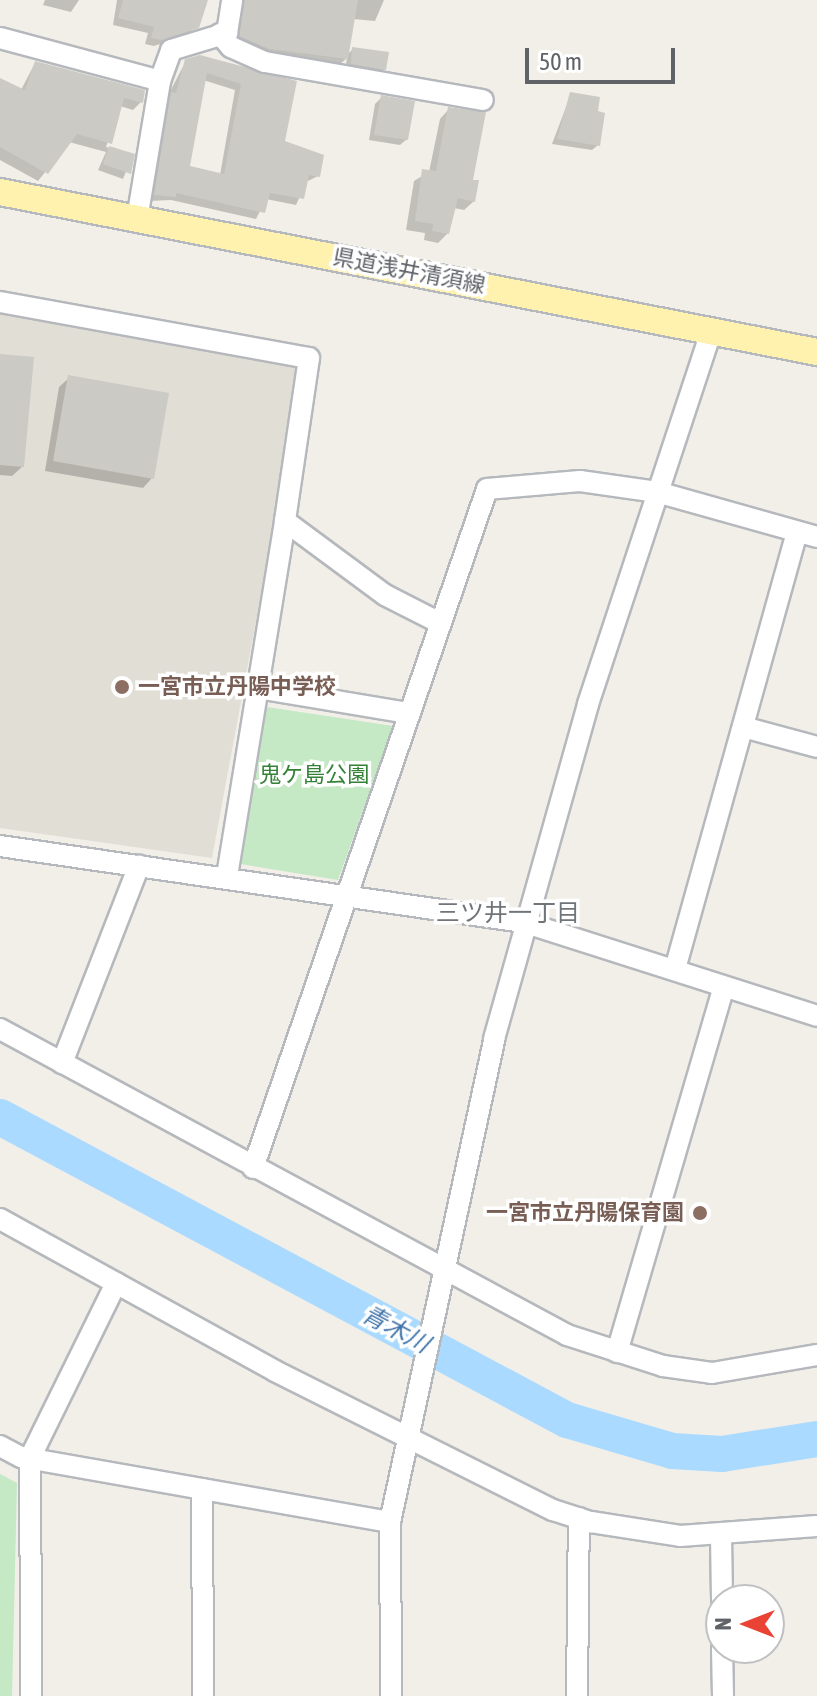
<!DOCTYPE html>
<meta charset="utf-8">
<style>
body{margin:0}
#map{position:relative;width:817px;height:1696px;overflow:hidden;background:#f1efe8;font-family:"Asap Condensed","Noto Sans JP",sans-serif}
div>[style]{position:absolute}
.education>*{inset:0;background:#e1ded6}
.green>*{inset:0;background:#c5e8c5}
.shadow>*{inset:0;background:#0003}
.river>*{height:36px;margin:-18px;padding:0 18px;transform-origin:18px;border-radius:18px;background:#aadaff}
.building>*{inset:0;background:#cccac5}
.roads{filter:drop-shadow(2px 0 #b5b8bc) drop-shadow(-2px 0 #b5b8bc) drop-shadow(0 2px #b5b8bc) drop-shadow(0 -2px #b5b8bc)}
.minor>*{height:20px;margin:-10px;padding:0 10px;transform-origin:10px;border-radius:10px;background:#fff}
.major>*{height:26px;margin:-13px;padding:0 13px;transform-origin:13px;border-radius:13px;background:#fff2af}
.dots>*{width:22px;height:22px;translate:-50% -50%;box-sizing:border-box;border:4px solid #fff;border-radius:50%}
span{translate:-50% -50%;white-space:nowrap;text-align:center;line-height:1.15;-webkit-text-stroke:7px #fff;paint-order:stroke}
.street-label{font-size:22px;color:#5f6368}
.education-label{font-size:22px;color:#785e54;font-weight:700}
.left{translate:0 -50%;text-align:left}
.right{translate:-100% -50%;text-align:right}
.park-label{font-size:22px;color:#348238}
.neighbourhood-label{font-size:24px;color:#70757a}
.water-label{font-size:24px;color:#4174aa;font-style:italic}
.north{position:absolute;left:705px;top:1584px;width:80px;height:80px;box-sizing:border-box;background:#fff;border:2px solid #bfc1c3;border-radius:50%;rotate:270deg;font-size:22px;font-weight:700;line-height:32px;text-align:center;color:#5f6368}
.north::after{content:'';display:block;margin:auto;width:28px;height:36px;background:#ea4335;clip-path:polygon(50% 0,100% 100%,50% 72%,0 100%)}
.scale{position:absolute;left:525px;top:48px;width:150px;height:36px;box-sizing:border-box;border:4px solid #5f6368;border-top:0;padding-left:10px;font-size:24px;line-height:28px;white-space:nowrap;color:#5f6368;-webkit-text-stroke:6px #fff;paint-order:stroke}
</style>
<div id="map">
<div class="education">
<i style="clip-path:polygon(0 308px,306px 351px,212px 858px,0 828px)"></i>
</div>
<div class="green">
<i style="clip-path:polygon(267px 707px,393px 726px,338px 880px,241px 864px)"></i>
<i style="clip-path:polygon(0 1474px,17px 1483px,12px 1696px,0 1696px)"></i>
</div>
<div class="shadow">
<i style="clip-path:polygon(45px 0,79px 0,71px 12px,43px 5px)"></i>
<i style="clip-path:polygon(117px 0,205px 0,190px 34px,154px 46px,145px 44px,148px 33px,113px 25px)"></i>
<i style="clip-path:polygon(238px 0,384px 0,375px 21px,353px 19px,347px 55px,353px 49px,384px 69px,378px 75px,345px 70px,347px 58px,340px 64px,292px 61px,234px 43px)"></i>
<i style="clip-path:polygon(evenodd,186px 61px,294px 82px,283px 143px,318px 176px,306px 182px,296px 205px,266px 199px,256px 219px,171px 200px,149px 201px,165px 101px,186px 61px,203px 80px,235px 90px,220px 175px,188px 167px,203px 80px)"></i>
<i style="clip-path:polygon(35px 63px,141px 102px,133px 110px,120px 106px,106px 147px,132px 156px,123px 179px,98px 170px,106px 152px,69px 142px,38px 181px,0 160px,0 80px,21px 90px)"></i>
<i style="clip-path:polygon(571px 94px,598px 145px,592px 150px,552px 144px)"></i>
<i style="clip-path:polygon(381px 98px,407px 139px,400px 145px,369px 140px,375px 104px)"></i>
<i style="clip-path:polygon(449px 109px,474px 201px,464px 210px,454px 208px,448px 233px,438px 243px,424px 240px,425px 233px,406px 230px,414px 181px,429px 172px,440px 119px)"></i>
<i style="clip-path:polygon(0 356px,22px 467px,12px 476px,0 475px)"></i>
<i style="clip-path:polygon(69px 378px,152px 478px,143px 488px,45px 471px,59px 387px)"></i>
</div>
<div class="river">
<i style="left:0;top:1117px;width:643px;rotate:28.12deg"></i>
<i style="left:567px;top:1420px;width:109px;rotate:16.4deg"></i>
<i style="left:672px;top:1451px;width:50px;rotate:3.4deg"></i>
<i style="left:722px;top:1454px;width:96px;rotate:-9deg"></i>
</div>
<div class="building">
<i style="clip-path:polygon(123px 0,208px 0,199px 28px,162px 40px,151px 38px,154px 27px,118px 18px)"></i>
<i style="clip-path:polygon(245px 0,358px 0,348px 59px,269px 49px,239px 36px)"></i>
<i style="clip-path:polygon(352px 47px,389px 52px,386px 70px,351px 64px)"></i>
<i style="clip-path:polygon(evenodd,200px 55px,297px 81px,285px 141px,324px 155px,320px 177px,309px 175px,304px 199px,270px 193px,265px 213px,176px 193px,176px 197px,154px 195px,171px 92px,176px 93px,185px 59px,200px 55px,207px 73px,241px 84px,224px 174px,190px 166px,207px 73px)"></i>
<i style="clip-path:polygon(35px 61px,145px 90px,143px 103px,124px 98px,112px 144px,77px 134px,48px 174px,0 147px,0 78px,25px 90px)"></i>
<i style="clip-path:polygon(570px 92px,600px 97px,598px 111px,605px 113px,600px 146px,557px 139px)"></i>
<i style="clip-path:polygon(381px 95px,415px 101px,408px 140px,374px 135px)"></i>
<i style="clip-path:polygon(448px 107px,486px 112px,473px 180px,479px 180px,475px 202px,458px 198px,449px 234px,432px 231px,433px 224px,415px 221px,422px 169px,436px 171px)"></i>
<i style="clip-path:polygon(109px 146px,135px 154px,131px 174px,103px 164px)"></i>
<i style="clip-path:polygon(0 354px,34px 357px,24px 467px,0 465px)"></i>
<i style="clip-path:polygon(68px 375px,169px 393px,154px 479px,53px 461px)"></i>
</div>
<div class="roads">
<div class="minor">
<i style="left:220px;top:34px;width:17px;rotate:50deg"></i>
<i style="left:231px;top:47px;width:37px;rotate:24deg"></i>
<i style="left:265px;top:62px;width:221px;rotate:9.9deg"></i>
<i style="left:0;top:38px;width:166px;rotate:15deg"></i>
<i style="left:137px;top:219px;width:140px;rotate:-80.5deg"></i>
<i style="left:160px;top:81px;width:33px;rotate:-70deg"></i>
<i style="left:171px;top:50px;width:59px;rotate:-16.9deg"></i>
<i style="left:227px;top:33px;width:33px;rotate:-81deg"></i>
<i style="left:0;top:302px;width:314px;rotate:10.3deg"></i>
<i style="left:309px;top:358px;width:165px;rotate:98.4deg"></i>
<i style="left:258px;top:688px;width:152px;rotate:9.5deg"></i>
<i style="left:743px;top:727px;width:77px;rotate:15.1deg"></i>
<i style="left:0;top:846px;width:528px;rotate:8.27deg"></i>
<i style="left:523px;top:922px;width:309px;rotate:17.7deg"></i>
<i style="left:227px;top:876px;width:360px;rotate:-80.7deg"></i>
<i style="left:285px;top:521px;width:124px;rotate:36.5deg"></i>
<i style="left:385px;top:595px;width:62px;rotate:27deg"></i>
<i style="left:675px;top:969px;width:454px;rotate:-74.4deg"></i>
<i style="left:0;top:1029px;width:644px;rotate:28.35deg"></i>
<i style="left:567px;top:1335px;width:101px;rotate:17.9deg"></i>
<i style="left:663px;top:1366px;width:49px;rotate:8.1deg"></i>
<i style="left:712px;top:1373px;width:107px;rotate:-9.7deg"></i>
<i style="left:62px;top:1063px;width:212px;rotate:-68.7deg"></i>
<i style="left:253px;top:1168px;width:718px;rotate:-70.98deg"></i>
<i style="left:487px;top:489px;width:93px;rotate:-4.9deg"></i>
<i style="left:580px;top:481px;width:78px;rotate:8.1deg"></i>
<i style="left:657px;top:492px;width:166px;rotate:15.7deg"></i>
<i style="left:0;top:1219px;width:314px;rotate:28.9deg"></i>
<i style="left:275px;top:1371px;width:311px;rotate:26.6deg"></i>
<i style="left:553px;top:1510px;width:40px;rotate:18deg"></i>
<i style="left:591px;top:1522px;width:90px;rotate:8.9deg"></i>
<i style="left:680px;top:1536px;width:137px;rotate:-4.2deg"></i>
<i style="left:617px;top:1352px;width:380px;rotate:-73.7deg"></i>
<i style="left:0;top:1446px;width:24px;rotate:28deg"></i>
<i style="left:21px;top:1457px;width:375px;rotate:10deg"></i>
<i style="left:202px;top:1489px;width:207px;rotate:89.7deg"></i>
<i style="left:721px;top:1535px;width:65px;rotate:89.1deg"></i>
<i style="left:722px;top:1648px;width:48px;rotate:88.8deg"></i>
<i style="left:31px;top:1696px;width:238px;rotate:-90.2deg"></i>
<i style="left:30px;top:1458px;width:195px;rotate:-63.8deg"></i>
<i style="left:391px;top:1696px;width:174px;rotate:-90.3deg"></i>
<i style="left:390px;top:1522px;width:494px;rotate:-77.8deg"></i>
<i style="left:494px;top:1039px;width:348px;rotate:-74.3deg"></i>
<i style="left:588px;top:704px;width:394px;rotate:-71.7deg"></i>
<i style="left:577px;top:1696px;width:178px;rotate:-89.4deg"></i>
</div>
<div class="major">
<i style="left:0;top:192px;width:833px;rotate:11.08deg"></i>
</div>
</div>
<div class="dots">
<i style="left:122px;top:687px;background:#8d6e63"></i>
<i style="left:700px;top:1213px;background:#8d6e63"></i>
</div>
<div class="street-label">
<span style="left:409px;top:271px;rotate:11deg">県道浅井清須線</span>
</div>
<div class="education-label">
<span class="left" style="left:138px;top:687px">一宮市立丹陽中学校</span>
<span class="right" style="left:684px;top:1213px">一宮市立丹陽保育園</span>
</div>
<div class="park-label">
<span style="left:314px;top:775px">鬼ケ島公園</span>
</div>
<div class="neighbourhood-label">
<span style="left:508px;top:913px">三ツ井一丁目</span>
</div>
<div class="water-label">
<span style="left:396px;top:1329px;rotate:28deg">青木川</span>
</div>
<div class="north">N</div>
<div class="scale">50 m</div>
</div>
